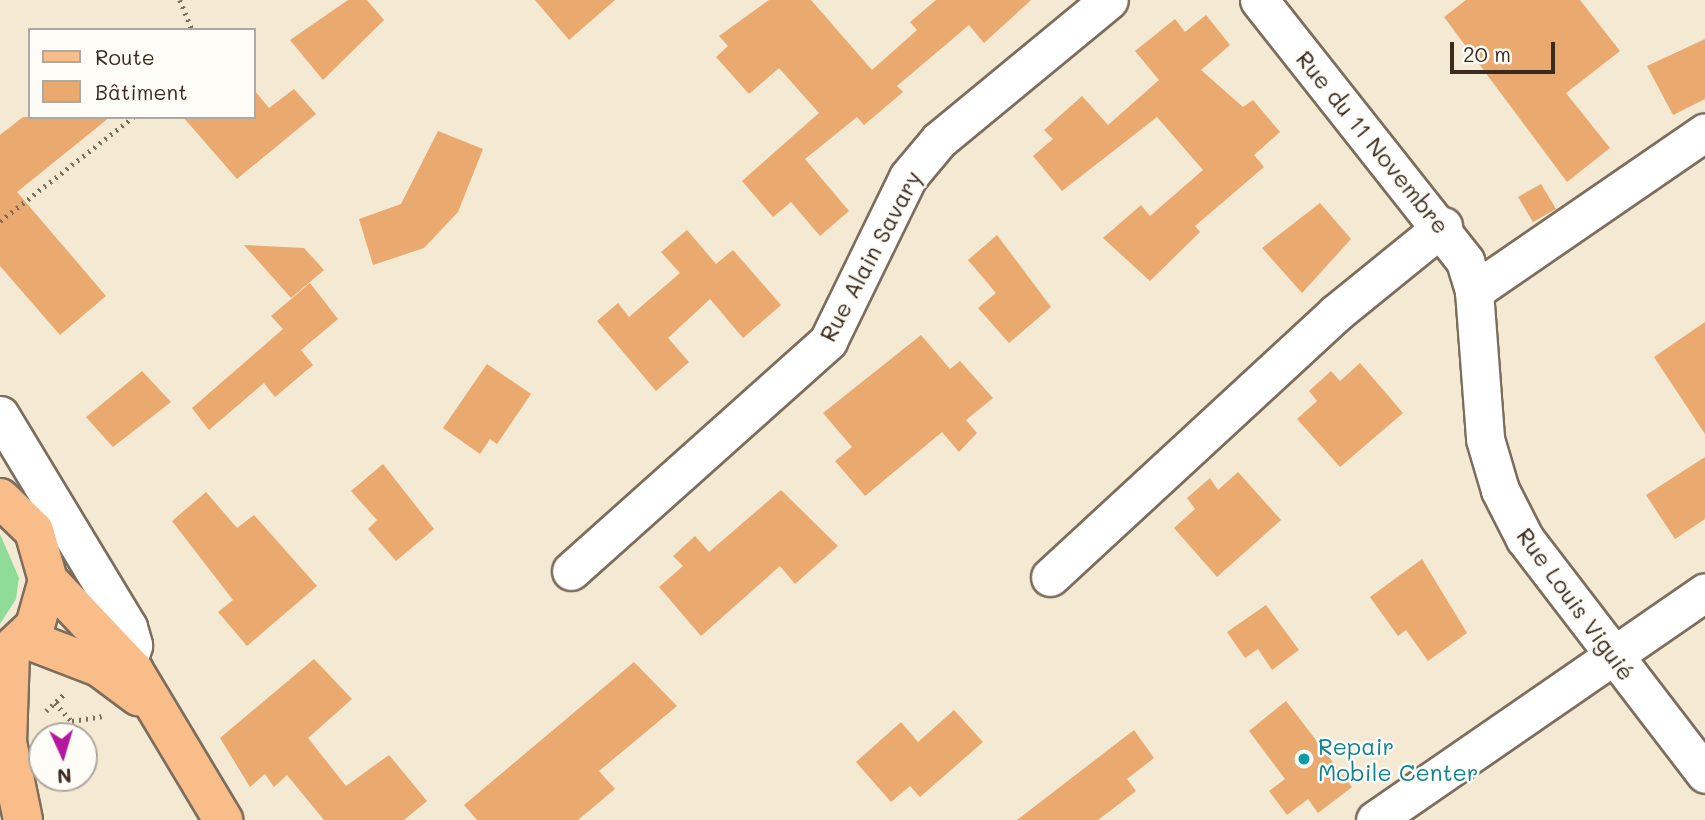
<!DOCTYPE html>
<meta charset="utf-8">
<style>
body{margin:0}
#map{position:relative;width:1705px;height:820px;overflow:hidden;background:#f4e9d2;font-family:Mali,sans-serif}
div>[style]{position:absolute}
.green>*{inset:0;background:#8fdc99}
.building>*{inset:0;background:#e9a96f}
.path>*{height:4.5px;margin-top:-2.25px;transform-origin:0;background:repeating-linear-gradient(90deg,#7c6d5d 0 2px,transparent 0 7px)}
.roads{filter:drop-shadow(2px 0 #7c6d5d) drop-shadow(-2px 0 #7c6d5d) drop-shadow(0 2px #7c6d5d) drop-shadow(0 -2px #7c6d5d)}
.minor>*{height:37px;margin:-18.5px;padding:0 18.5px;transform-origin:18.5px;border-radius:18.5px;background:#fff}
.major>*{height:38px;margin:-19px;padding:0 19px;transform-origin:19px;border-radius:19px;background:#f8bd89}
.dots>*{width:19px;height:19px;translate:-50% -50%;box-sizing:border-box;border:4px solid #fdfcf7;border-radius:50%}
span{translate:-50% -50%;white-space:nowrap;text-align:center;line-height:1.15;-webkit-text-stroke:5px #fdfcf7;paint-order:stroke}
.street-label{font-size:23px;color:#3b2a1e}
.culture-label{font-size:23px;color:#0d838f}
.left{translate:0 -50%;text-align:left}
.legend{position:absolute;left:28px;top:28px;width:228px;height:91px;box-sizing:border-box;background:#fdfcf7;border:2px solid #afa8a0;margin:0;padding:9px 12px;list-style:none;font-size:21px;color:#3b2a1e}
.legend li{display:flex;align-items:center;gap:14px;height:35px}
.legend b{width:35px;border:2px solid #afa8a0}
.north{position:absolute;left:28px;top:722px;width:70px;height:70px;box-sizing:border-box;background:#fdfcf7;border:2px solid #afa8a0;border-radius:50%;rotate:176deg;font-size:19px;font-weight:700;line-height:28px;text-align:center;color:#3b2a1e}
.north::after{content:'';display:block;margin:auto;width:24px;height:32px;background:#b5179e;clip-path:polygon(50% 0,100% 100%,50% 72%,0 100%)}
.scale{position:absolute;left:1450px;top:42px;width:105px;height:32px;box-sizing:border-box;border:4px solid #3b2a1e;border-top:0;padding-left:9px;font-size:21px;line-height:24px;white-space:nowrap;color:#3b2a1e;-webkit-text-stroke:5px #fdfcf7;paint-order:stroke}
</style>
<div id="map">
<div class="green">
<i style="clip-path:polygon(0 534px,19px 578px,16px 599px,0 624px)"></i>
</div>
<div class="building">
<i style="clip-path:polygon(348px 0,367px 0,384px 20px,323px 80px,290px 40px)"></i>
<i style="clip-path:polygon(535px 0,615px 0,569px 40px)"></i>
<i style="clip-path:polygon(769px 0,811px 0,872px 70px,917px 30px,910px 22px,936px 0,1031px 0,984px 43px,969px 25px,897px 86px,903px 92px,864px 125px,857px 117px,805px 159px,849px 211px,820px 236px,791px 202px,773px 217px,742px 181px,819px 113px,779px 68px,749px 94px,716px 57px,728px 46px,719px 36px)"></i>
<i style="clip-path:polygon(1466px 0,1580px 0,1620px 51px,1566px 93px,1610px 148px,1567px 182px,1444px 17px)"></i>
<i style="clip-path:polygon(1206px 15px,1230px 45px,1201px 70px,1243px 107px,1253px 100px,1280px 132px,1254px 155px,1264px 167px,1195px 226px,1200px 232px,1150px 281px,1103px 238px,1141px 205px,1150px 216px,1203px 170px,1157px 117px,1062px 191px,1033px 156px,1053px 139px,1044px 130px,1082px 96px,1108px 125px,1159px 80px,1135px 51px,1175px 19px,1185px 32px)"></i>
<i style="clip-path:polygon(1705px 39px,1705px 99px,1673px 115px,1647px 66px)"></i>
<i style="clip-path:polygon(294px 89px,316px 114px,237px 179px,183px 117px,254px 117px,254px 90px,269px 108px)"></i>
<i style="clip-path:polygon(23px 117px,110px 117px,17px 192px,106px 296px,60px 335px,0 266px,0 135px)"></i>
<i style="clip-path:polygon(438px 131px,483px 149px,458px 212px,424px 248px,373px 265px,359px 219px,401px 204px)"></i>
<i style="clip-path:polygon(1541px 184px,1556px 209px,1533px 222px,1518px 197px)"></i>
<i style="clip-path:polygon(1320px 203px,1351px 239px,1302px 293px,1262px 248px)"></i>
<i style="clip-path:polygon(687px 230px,716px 264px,733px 250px,781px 305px,743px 338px,710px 299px,668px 338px,689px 362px,656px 391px,597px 321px,618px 303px,629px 317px,680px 273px,661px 252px)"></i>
<i style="clip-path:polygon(997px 235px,1051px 307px,1009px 343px,978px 308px,996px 293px,968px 260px)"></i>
<i style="clip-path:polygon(244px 245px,304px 248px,324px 270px,291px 298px)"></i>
<i style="clip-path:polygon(310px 283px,338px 319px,301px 350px,313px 365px,275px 397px,264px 383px,209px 430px,192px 408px,283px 329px,271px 316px)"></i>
<i style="clip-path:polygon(1705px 322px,1705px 434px,1654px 357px)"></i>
<i style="clip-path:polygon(921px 335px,950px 369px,960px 361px,993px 398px,966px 420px,977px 433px,959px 452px,942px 432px,865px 496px,835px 461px,852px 447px,823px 413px)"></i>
<i style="clip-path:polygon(1360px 363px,1403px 413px,1340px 467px,1297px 419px,1317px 401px,1309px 391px,1331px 371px,1340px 381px)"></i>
<i style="clip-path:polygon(487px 364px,531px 394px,497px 444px,490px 439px,480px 454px,443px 428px)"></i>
<i style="clip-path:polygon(142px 371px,171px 402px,113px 447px,86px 417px)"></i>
<i style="clip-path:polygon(1705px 457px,1705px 519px,1675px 539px,1646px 495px)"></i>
<i style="clip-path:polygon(383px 464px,434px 529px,396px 561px,368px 529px,377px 520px,351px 491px)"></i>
<i style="clip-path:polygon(1238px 472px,1281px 520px,1217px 577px,1174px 528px,1195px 509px,1187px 498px,1210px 478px,1218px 490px)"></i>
<i style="clip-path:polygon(781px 490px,838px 546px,795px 584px,780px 566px,701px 636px,659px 587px,683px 566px,673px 556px,695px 536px,709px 552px)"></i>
<i style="clip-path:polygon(206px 492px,237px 528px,254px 515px,317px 586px,247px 646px,218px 612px,233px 600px,172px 521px)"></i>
<i style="clip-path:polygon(1422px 559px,1467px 633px,1428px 661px,1406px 630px,1398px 636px,1370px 597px)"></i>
<i style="clip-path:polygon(1266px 605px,1299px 650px,1272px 670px,1258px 649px,1245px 658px,1227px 632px)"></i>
<i style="clip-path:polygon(314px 659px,352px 699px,308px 738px,346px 786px,389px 755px,427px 801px,404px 820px,324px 820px,287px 775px,274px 787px,265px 774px,250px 787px,220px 738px)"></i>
<i style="clip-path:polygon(634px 662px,677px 706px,599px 771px,615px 789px,578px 820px,477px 820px,464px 805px)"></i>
<i style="clip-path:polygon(1286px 701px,1352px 787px,1318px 813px,1308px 799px,1287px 815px,1269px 791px,1285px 779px,1249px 731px)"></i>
<i style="clip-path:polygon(954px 710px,983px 742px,920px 797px,910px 786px,891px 802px,856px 762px,901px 722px,918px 742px)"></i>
<i style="clip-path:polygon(1134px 730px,1154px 758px,1127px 779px,1136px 791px,1098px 820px,1017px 820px)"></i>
</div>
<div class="path">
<i style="left:180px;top:0;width:32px;rotate:68deg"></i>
<i style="left:0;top:221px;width:169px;rotate:-38deg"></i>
<i style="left:55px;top:703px;width:25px;rotate:47deg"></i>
<i style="left:72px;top:721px;width:30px;rotate:-9deg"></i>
<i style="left:46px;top:711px;width:26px;rotate:-43deg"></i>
</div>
<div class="roads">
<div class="minor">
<i style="left:1259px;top:0;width:333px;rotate:51.7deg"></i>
<i style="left:1465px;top:261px;width:31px;rotate:73deg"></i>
<i style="left:1474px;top:291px;width:148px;rotate:85.7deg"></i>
<i style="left:1485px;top:439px;width:53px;rotate:73.6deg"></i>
<i style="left:1500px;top:490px;width:55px;rotate:63deg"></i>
<i style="left:1525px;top:539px;width:296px;rotate:52.5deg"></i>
<i style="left:1474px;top:291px;width:280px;rotate:-34.5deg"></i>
<i style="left:0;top:415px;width:248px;rotate:58.9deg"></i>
<i style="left:128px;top:627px;width:19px;rotate:74deg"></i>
<i style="left:133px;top:645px;width:19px;rotate:106deg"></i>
<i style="left:128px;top:663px;width:21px;rotate:141deg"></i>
<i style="left:571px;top:571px;width:345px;rotate:-41.8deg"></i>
<i style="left:828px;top:341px;width:182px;rotate:-64deg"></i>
<i style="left:908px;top:177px;width:48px;rotate:-50deg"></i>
<i style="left:939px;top:140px;width:220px;rotate:-39.5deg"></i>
<i style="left:1050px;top:577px;width:389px;rotate:-42.7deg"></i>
<i style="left:1336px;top:313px;width:138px;rotate:-39.1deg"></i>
<i style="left:1375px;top:820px;width:401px;rotate:-34.6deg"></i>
</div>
<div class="major">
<i style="left:0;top:498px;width:47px;rotate:44.1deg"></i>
<i style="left:34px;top:531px;width:51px;rotate:74.1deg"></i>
<i style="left:48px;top:580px;width:48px;rotate:105.8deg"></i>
<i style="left:35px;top:626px;width:48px;rotate:136.7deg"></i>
<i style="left:48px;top:580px;width:125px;rotate:46.6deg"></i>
<i style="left:134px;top:671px;width:174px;rotate:59.1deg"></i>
<i style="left:26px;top:639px;width:78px;rotate:21deg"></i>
<i style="left:99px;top:667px;width:49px;rotate:36.6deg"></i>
<i style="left:10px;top:653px;width:89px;rotate:91.9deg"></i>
<i style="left:7px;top:742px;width:80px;rotate:78.4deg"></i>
</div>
</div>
<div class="dots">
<i style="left:1304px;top:759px;background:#0f9aa8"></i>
</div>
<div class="street-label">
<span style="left:1373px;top:142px;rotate:51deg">Rue du 11 Novembre</span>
<span style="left:870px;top:256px;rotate:-62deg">Rue Alain Savary</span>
<span style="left:1576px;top:604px;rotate:54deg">Rue Louis Viguié</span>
</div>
<div class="culture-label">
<span class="left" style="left:1318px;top:759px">Repair<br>Mobile Center</span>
</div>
<ul class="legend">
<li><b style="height:9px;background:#f8bd89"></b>Route</li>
<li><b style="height:19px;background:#e9a96f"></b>Bâtiment</li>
</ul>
<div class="north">N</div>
<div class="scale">20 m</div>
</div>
